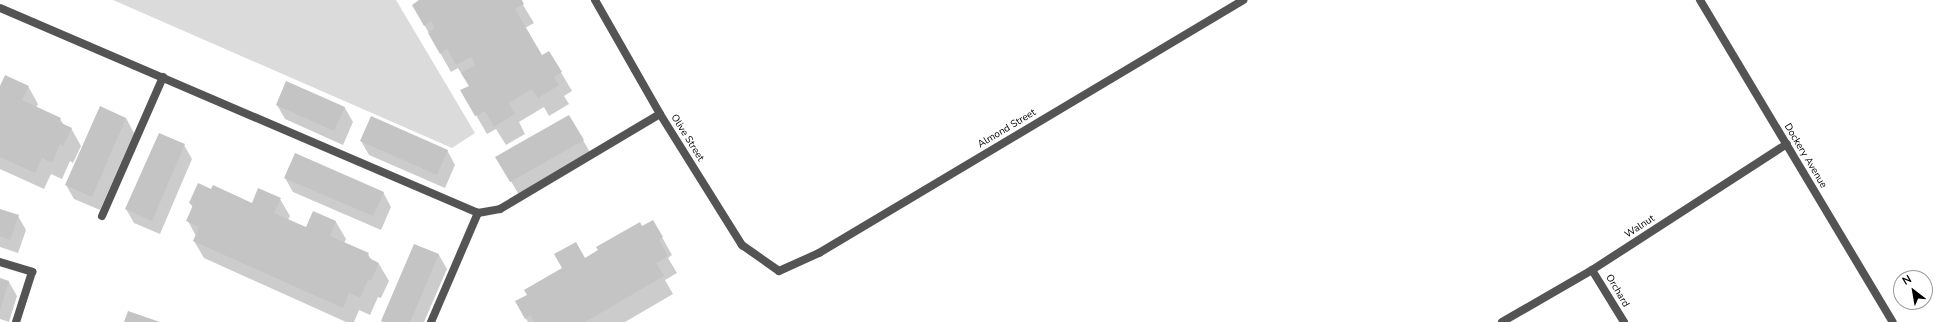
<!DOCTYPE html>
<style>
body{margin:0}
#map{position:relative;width:1945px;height:322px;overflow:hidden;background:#fff;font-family:"Nunito Sans",sans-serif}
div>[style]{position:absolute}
.green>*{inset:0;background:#dbdbdb}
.shadow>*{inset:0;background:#0003}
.building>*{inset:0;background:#c4c4c4}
.service>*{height:8px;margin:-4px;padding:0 4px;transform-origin:4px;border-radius:4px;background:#545454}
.minor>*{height:8px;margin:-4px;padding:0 4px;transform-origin:4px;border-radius:4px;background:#545454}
span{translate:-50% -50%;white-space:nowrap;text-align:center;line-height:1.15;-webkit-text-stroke:3.5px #fff;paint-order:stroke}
.street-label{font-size:10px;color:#000}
.north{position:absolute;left:1893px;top:270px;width:40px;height:40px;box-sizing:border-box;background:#fff;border:1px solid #999;border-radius:50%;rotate:329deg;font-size:11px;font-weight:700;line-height:16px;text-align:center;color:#000}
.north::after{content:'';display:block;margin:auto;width:14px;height:18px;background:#000;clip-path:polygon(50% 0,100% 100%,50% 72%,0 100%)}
</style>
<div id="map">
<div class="green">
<i style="clip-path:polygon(113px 0,396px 0,475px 133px,452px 148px)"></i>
</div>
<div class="shadow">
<i style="clip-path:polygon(420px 0,520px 0,534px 23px,525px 28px,542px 57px,549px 52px,572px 91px,564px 96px,569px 104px,549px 116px,544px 107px,519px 122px,525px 134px,506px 145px,496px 129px,487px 134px,462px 91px,470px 87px,458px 68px,451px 72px,413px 5px)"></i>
<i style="clip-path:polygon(287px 82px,345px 108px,353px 122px,343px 145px,285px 119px,277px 105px)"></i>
<i style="clip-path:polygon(28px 86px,38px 104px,36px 108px,60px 119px,64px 125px,71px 128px,81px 146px,73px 163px,70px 161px,62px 179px,51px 174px,44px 189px,0 169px,0 89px)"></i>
<i style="clip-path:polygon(569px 116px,591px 154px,519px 195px,497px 157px)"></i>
<i style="clip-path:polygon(126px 118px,134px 133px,100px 210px,74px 199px,66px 185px)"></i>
<i style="clip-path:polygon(361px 141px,447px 150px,455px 165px,445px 188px,369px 155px)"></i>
<i style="clip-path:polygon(184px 145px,192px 159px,160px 234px,134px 223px,126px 209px)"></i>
<i style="clip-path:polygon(285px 178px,383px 192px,391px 207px,381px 230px,293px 192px)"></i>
<i style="clip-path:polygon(280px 199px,290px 216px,288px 220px,306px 229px,314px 212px,336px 222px,346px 239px,344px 243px,368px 254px,372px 261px,379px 264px,389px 281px,381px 298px,378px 297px,370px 315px,359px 310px,354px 322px,346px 322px,204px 258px,194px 241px,196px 236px,188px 221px,193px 208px,190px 203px,252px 204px)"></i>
<i style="clip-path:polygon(0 210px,18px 216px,26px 230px,18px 253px,0 247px)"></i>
<i style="clip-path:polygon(653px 221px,672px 255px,668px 258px,677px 273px,665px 280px,673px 294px,625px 322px,528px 322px,516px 302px,584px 259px)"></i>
<i style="clip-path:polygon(415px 245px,439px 255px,447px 269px,424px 322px,382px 322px)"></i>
<i style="clip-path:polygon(0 279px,9px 282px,17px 296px,9px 322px,0 319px)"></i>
</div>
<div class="building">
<i style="clip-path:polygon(419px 0,522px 0,524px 4px,515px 9px,542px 55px,549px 51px,562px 72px,554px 77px,559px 85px,538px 98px,532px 89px,509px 103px,515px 114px,494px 127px,485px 111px,475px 116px,460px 90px,469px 86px,461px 73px,475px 65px,471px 57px,456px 65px,447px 49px,440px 54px,428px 33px,435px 28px,431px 21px,424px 26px,412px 5px)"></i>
<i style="clip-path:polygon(5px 75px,29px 86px,22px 100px,61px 118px,59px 122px,72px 128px,63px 146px,60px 144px,52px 163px,42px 158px,35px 173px,0 157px,0 86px)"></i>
<i style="clip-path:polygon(286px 81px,345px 107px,334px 131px,276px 105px)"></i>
<i style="clip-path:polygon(100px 106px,126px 118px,92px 197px,65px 185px)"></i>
<i style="clip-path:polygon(569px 115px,584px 140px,510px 182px,495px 157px)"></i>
<i style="clip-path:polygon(371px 116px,448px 150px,437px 175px,360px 141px)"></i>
<i style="clip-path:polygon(159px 133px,185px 144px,152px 221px,125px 209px)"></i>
<i style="clip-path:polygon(295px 153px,384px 192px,373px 216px,284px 178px)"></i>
<i style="clip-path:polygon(198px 183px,211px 189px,213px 185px,252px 203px,258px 188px,281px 198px,274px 213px,306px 227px,313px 211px,336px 221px,330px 236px,369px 253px,367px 257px,379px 263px,371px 281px,368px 280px,360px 298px,349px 293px,343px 308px,193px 241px,199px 227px,186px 221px,193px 205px,189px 203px)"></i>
<i style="clip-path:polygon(0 209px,19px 215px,10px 240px,0 236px)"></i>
<i style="clip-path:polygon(653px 220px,663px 237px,659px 240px,668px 256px,656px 263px,664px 276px,585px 322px,534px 322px,530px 315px,525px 319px,515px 301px,527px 295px,524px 290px,562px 268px,554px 254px,576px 242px,585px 258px,598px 250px,596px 247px,640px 222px,642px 226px)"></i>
<i style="clip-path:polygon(414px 244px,439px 254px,410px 322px,384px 322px,381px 321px)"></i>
<i style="clip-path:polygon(0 278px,9px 281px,0 310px)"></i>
<i style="clip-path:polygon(128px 311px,160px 322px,124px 322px)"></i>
</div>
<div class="service">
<i style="left:0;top:8px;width:520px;rotate:23.21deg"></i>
<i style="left:478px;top:213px;width:22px;rotate:-10deg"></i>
<i style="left:500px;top:209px;width:186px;rotate:-30.7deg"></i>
<i style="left:102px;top:216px;width:152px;rotate:-66.3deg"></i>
<i style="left:0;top:262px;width:34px;rotate:17deg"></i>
<i style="left:32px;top:272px;width:52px;rotate:107.7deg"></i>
<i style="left:431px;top:322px;width:119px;rotate:-66.7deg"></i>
</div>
<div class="minor">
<i style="left:595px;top:0;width:131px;rotate:60.3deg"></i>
<i style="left:660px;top:114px;width:155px;rotate:58deg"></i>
<i style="left:742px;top:245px;width:45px;rotate:35.1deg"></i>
<i style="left:779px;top:271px;width:44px;rotate:-24.2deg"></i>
<i style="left:819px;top:253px;width:494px;rotate:-30.8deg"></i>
<i style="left:1700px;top:0;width:375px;rotate:59.1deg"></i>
<i style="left:1592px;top:270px;width:61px;rotate:58.4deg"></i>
<i style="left:1502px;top:322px;width:104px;rotate:-30deg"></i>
<i style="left:1592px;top:270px;width:232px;rotate:-32.9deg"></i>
</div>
<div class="street-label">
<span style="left:1007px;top:129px;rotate:-31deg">Almond Street</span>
<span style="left:687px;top:138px;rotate:58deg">Olive Street</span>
<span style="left:1805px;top:156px;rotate:59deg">Dockery Avenue</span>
<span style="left:1640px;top:227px;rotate:-33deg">Walnut</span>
<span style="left:1617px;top:291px;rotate:59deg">Orchard</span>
</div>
<div class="north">N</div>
</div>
